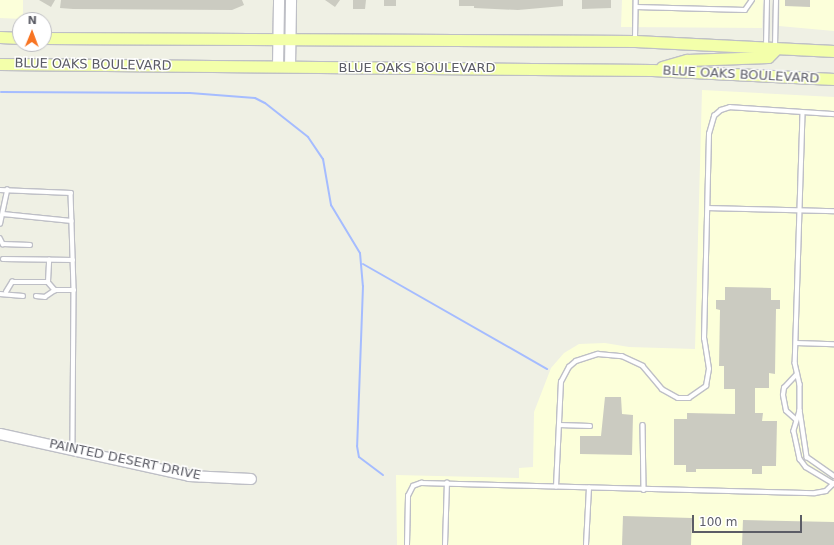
<!DOCTYPE html>
<style>
body{margin:0}
#map{position:relative;width:834px;height:545px;overflow:hidden;background:#eff0e4;font-family:"DejaVu Sans",sans-serif}
div>[style]{position:absolute}
.commercial>*{inset:0;background:#fcffda}
.stream>*{height:2px;margin:-1px;padding:0 1px;transform-origin:1px;border-radius:1px;background:#a5bcff}
.building>*{inset:0;background:#cbcbc1}
.roads{filter:drop-shadow(1px 0 #bebfc6) drop-shadow(-1px 0 #bebfc6) drop-shadow(0 1px #bebfc6) drop-shadow(0 -1px #bebfc6)}
.lane>*{height:3.5px;margin:-1.75px;padding:0 1.75px;transform-origin:1.75px;border-radius:1.75px;background:#fff}
.secondary>*{height:10px;margin:-5px;padding:0 5px;transform-origin:5px;border-radius:5px;background:#fff}
.primary>*{height:11px;margin:-5.5px;padding:0 5.5px;transform-origin:5.5px;border-radius:5.5px;background:#f3ffaa}
span{translate:-50% -50%;white-space:nowrap;text-align:center;line-height:1.15;-webkit-text-stroke:3px #fff;paint-order:stroke}
.street-label{font-size:13px;color:#5c5d66}
.north{position:absolute;left:12px;top:12px;width:40px;height:40px;box-sizing:border-box;background:#fff;border:1px solid #bebec2;border-radius:50%;rotate:1deg;font-size:11px;font-weight:700;line-height:16px;text-align:center;color:#5c5d66}
.north::after{content:'';display:block;margin:auto;width:14px;height:18px;background:#f87422;clip-path:polygon(50% 0,100% 100%,50% 72%,0 100%)}
.scale{position:absolute;left:692px;top:515px;width:110px;height:18px;box-sizing:border-box;border:2px solid #5c5d66;border-top:0;padding-left:5px;font-size:12px;line-height:14px;white-space:nowrap;color:#5c5d66;-webkit-text-stroke:3px #fff;paint-order:stroke}
</style>
<div id="map">
<div class="commercial">
<i style="clip-path:polygon(0 0,23px 0,23px 19px,0 18px)"></i>
<i style="clip-path:polygon(622px 0,763px 0,762px 28px,621px 27px)"></i>
<i style="clip-path:polygon(780px 0,834px 0,834px 31px,779px 26px)"></i>
<i style="clip-path:polygon(702px 90px,834px 97px,834px 545px,397px 545px,396px 475px,519px 478px,519px 468px,533px 467px,534px 412px,551px 368px,564px 353px,579px 344px,605px 343px,629px 347px,695px 349px)"></i>
</div>
<div class="stream">
<i style="left:1px;top:92px;width:189px;rotate:0.3deg"></i>
<i style="left:190px;top:93px;width:65px;rotate:4.4deg"></i>
<i style="left:255px;top:98px;width:11px;rotate:27deg"></i>
<i style="left:265px;top:103px;width:55px;rotate:38.3deg"></i>
<i style="left:308px;top:137px;width:27px;rotate:56deg"></i>
<i style="left:323px;top:159px;width:47px;rotate:80.1deg"></i>
<i style="left:331px;top:205px;width:56px;rotate:58.9deg"></i>
<i style="left:360px;top:253px;width:33px;rotate:85deg"></i>
<i style="left:363px;top:286px;width:160px;rotate:92.1deg"></i>
<i style="left:357px;top:446px;width:11px;rotate:80deg"></i>
<i style="left:359px;top:457px;width:30px;rotate:37deg"></i>
<i style="left:363px;top:264px;width:212px;rotate:29.7deg"></i>
</div>
<div class="building">
<i style="clip-path:polygon(39px 0,55px 0,51px 7px)"></i>
<i style="clip-path:polygon(61px 0,242px 0,244px 5px,232px 10px,73px 9px,60px 8px)"></i>
<i style="clip-path:polygon(325px 0,340px 0,335px 7px)"></i>
<i style="clip-path:polygon(353px 0,366px 0,365px 9px,353px 9px)"></i>
<i style="clip-path:polygon(384px 0,396px 0,396px 6px,384px 6px)"></i>
<i style="clip-path:polygon(459px 0,563px 0,563px 6px,518px 10px,474px 8px,474px 6px,459px 6px)"></i>
<i style="clip-path:polygon(582px 0,611px 0,611px 8px,582px 9px)"></i>
<i style="clip-path:polygon(785px 0,810px 0,810px 7px,785px 6px)"></i>
<i style="clip-path:polygon(725px 287px,771px 288px,771px 300px,780px 300px,780px 309px,776px 309px,775px 374px,769px 373px,769px 388px,755px 388px,755px 413px,763px 413px,762px 421px,777px 421px,776px 466px,762px 466px,762px 474px,752px 474px,752px 469px,696px 469px,696px 472px,686px 472px,686px 465px,674px 465px,674px 419px,687px 419px,687px 413px,735px 414px,735px 389px,724px 389px,724px 366px,719px 366px,720px 310px,716px 309px,716px 300px,725px 300px)"></i>
<i style="clip-path:polygon(605px 397px,621px 397px,622px 414px,633px 415px,632px 455px,580px 454px,580px 436px,601px 436px)"></i>
<i style="clip-path:polygon(623px 516px,692px 518px,691px 545px,622px 545px)"></i>
<i style="clip-path:polygon(743px 520px,834px 522px,834px 545px,742px 545px)"></i>
</div>
<div class="roads">
<div class="lane">
<i style="left:636px;top:7px;width:109px;rotate:1.6deg"></i>
<i style="left:745px;top:10px;width:12px;rotate:-55deg"></i>
<i style="left:635px;top:39px;width:39px;rotate:-89deg"></i>
<i style="left:766px;top:47px;width:47px;rotate:-88.8deg"></i>
<i style="left:775px;top:47px;width:47px;rotate:-88.8deg"></i>
<i style="left:803px;top:114px;width:249px;rotate:91.8deg"></i>
<i style="left:795px;top:363px;width:22px;rotate:77deg"></i>
<i style="left:800px;top:384px;width:26px;rotate:90deg"></i>
<i style="left:800px;top:410px;width:48px;rotate:81.5deg"></i>
<i style="left:807px;top:457px;width:33px;rotate:35deg"></i>
<i style="left:0;top:190px;width:71px;rotate:2.4deg"></i>
<i style="left:71px;top:193px;width:97px;rotate:88.2deg"></i>
<i style="left:708px;top:208px;width:126px;rotate:1.4deg"></i>
<i style="left:3px;top:214px;width:69px;rotate:5.8deg"></i>
<i style="left:0;top:224px;width:35px;rotate:-78deg"></i>
<i style="left:0;top:238px;width:7px;rotate:63deg"></i>
<i style="left:3px;top:244px;width:27px;rotate:2deg"></i>
<i style="left:3px;top:259px;width:70px;rotate:0.8deg"></i>
<i style="left:48px;top:282px;width:22px;rotate:-87deg"></i>
<i style="left:6px;top:292px;width:12px;rotate:-59deg"></i>
<i style="left:12px;top:282px;width:36px"></i>
<i style="left:48px;top:282px;width:11px;rotate:49deg"></i>
<i style="left:55px;top:290px;width:19px"></i>
<i style="left:74px;top:290px;width:159px;rotate:90.4deg"></i>
<i style="left:0;top:294px;width:23px;rotate:5deg"></i>
<i style="left:36px;top:296px;width:9px;rotate:6deg"></i>
<i style="left:45px;top:297px;width:12px;rotate:-35deg"></i>
<i style="left:796px;top:343px;width:38px;rotate:2deg"></i>
<i style="left:800px;top:411px;width:21px;rotate:107deg"></i>
<i style="left:794px;top:431px;width:29px;rotate:78deg"></i>
<i style="left:800px;top:459px;width:10px;rotate:53deg"></i>
<i style="left:806px;top:467px;width:33px;rotate:31deg"></i>
<i style="left:796px;top:420px;width:13px;rotate:-138deg"></i>
<i style="left:786px;top:411px;width:16px;rotate:-101deg"></i>
<i style="left:783px;top:395px;width:7px;rotate:-82deg"></i>
<i style="left:784px;top:388px;width:19px;rotate:-47deg"></i>
<i style="left:559px;top:425px;width:31px;rotate:2deg"></i>
<i style="left:643px;top:425px;width:65px;rotate:89.1deg"></i>
<i style="left:556px;top:487px;width:105px;rotate:-87.3deg"></i>
<i style="left:561px;top:382px;width:17px;rotate:-62deg"></i>
<i style="left:569px;top:367px;width:9px;rotate:-41deg"></i>
<i style="left:576px;top:361px;width:23px;rotate:-18deg"></i>
<i style="left:598px;top:354px;width:24px;rotate:5deg"></i>
<i style="left:622px;top:356px;width:23px;rotate:25deg"></i>
<i style="left:643px;top:366px;width:30px;rotate:50deg"></i>
<i style="left:662px;top:389px;width:18px;rotate:29deg"></i>
<i style="left:678px;top:398px;width:11px"></i>
<i style="left:689px;top:398px;width:21px;rotate:-35deg"></i>
<i style="left:706px;top:386px;width:17px;rotate:-80deg"></i>
<i style="left:709px;top:369px;width:30px;rotate:-99deg"></i>
<i style="left:704px;top:339px;width:205px;rotate:-88.6deg"></i>
<i style="left:709px;top:134px;width:19px;rotate:-74deg"></i>
<i style="left:714px;top:116px;width:9px;rotate:-41deg"></i>
<i style="left:721px;top:110px;width:9px;rotate:-18deg"></i>
<i style="left:730px;top:107px;width:104px;rotate:3.9deg"></i>
<i style="left:407px;top:545px;width:49px;rotate:-88.8deg"></i>
<i style="left:408px;top:496px;width:11px;rotate:-63deg"></i>
<i style="left:413px;top:486px;width:9px;rotate:-21deg"></i>
<i style="left:421px;top:483px;width:394px;rotate:1.5deg"></i>
<i style="left:815px;top:493px;width:11px;rotate:-10deg"></i>
<i style="left:826px;top:491px;width:11px;rotate:-45deg"></i>
<i style="left:445px;top:545px;width:62px;rotate:-88.2deg"></i>
<i style="left:586px;top:545px;width:57px;rotate:-87deg"></i>
</div>
<div class="secondary">
<i style="left:278px;top:67px;width:67px;rotate:-89.1deg"></i>
<i style="left:290px;top:67px;width:67px;rotate:-89.1deg"></i>
<i style="left:0;top:434px;width:194px;rotate:12.5deg"></i>
<i style="left:189px;top:476px;width:62px;rotate:2.8deg"></i>
</div>
<div class="primary">
<i style="left:0;top:37px;width:20px;rotate:3deg"></i>
<i style="left:44px;top:38px;width:591px;rotate:0.29deg"></i>
<i style="left:635px;top:41px;width:199px;rotate:2.9deg"></i>
<i style="left:0;top:64px;width:652px;rotate:0.53deg"></i>
<i style="left:652px;top:70px;width:182px;rotate:2.8deg"></i>
<i style="left:662px;top:67px;width:26px;rotate:-16deg"></i>
<i style="left:687px;top:60px;width:81px;rotate:-2.1deg"></i>
<i style="left:768px;top:57px;width:10px;rotate:-45deg"></i>
</div>
</div>
<div class="street-label">
<span style="left:93px;top:65px;rotate:1deg">BLUE OAKS BOULEVARD</span>
<span style="left:417px;top:68px">BLUE OAKS BOULEVARD</span>
<span style="left:741px;top:75px;rotate:3deg">BLUE OAKS BOULEVARD</span>
<span style="left:125px;top:460px;rotate:12deg">PAINTED DESERT DRIVE</span>
</div>
<div class="north">N</div>
<div class="scale">100 m</div>
</div>
